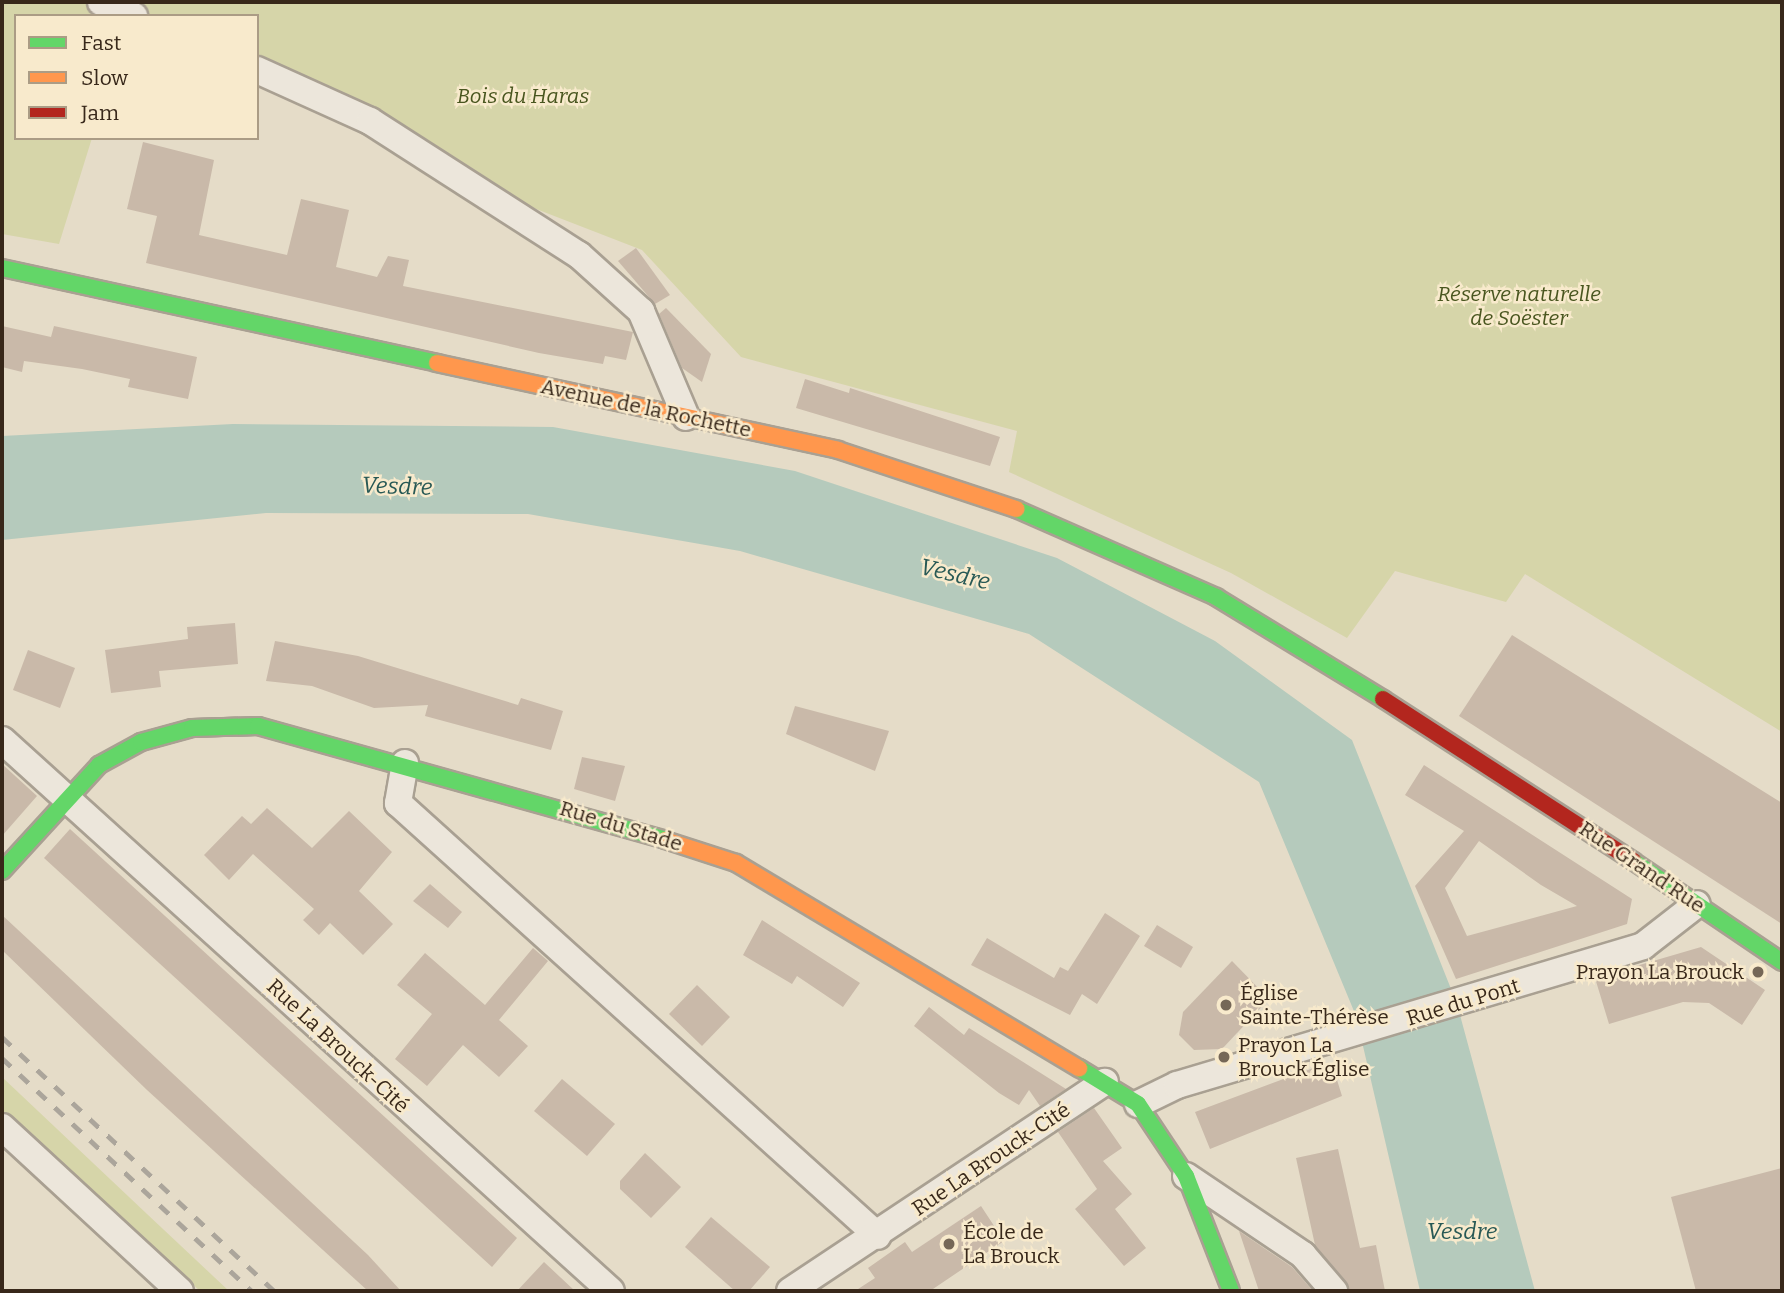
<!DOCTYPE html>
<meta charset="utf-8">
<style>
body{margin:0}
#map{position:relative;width:1784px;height:1293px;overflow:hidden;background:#e5dcc8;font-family:Bitter,serif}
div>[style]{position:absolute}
.green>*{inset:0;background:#d6d5a9}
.water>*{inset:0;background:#b5cabc}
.building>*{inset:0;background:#c9b9a9}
.roads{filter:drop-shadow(2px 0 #a9a092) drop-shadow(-2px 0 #a9a092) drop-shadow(0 2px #a9a092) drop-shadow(0 -2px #a9a092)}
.street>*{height:26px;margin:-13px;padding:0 13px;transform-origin:13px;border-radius:13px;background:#ece6db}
.fast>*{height:16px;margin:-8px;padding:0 8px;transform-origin:8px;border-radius:8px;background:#63d668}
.slow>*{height:16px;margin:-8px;padding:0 8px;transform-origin:8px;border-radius:8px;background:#ff974d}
.jam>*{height:16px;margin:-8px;padding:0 8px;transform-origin:8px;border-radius:8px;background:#b3261e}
.rail>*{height:5px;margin-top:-2.5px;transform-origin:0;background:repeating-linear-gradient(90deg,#aba59b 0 12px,transparent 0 24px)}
.dots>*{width:19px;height:19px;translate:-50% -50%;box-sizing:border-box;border:4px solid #f8eacc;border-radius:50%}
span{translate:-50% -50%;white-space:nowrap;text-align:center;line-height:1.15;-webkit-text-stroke:5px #f8eacc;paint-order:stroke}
.park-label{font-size:21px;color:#49561f;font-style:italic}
.street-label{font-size:21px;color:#38281a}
.poi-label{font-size:21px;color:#38281a}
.right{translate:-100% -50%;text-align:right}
.left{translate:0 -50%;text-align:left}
.water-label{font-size:23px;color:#285955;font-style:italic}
.frame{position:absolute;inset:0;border:4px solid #38281a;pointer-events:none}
.legend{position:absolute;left:14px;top:14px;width:245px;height:126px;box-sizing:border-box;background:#f8eacc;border:2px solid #ab9c85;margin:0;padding:9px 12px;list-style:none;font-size:21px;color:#38281a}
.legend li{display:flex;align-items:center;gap:14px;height:35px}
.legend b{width:35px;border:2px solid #ab9c85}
</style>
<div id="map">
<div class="green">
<i style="clip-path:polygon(2px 2px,1782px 2px,1782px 732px,1525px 574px,1506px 602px,1395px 571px,1347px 638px,1231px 573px,1009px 472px,1017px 431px,741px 357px,642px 250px,513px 200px,257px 73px,257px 16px,16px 16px,16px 138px,92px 138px,59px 244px,2px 234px)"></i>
<i style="clip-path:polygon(2px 1077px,147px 1214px,229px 1291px,200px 1291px,2px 1110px)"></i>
</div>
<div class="water">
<i style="clip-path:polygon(233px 424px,553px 427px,795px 471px,1057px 558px,1215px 641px,1352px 740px,1457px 1004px,1535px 1291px,1420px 1291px,1356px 1016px,1259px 782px,1029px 634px,740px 551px,528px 514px,266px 513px,2px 540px,2px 436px)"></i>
</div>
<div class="building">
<i style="clip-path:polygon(143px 142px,214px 160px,199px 235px,287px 255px,301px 199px,349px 210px,336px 267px,377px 277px,388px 256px,409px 260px,403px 286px,633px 332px,626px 360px,605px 356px,603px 364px,539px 353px,146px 263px,157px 216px,127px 209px)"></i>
<i style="clip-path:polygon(636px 248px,670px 295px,655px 304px,618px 261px)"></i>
<i style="clip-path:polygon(666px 308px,711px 354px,702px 382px,682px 368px,659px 314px)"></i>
<i style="clip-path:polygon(2px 326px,51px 337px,54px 326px,197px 357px,188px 399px,128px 387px,130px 379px,82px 369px,24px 361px,22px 372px,2px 367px)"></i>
<i style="clip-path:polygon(805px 379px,849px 393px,850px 388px,1000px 437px,990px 466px,796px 408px)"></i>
<i style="clip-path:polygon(235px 623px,238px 664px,159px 671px,161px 687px,111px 693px,105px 650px,188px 639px,187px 627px)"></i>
<i style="clip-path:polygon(1512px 635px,1782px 803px,1782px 924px,1459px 716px)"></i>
<i style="clip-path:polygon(275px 641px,358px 656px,518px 705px,521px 698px,563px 711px,551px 750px,425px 716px,428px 705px,374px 708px,312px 686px,266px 681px)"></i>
<i style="clip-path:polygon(28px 650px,75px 668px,60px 708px,13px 690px)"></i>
<i style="clip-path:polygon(795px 706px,889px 731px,875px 771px,786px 734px)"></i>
<i style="clip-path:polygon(582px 757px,625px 766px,615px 801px,574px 789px)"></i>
<i style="clip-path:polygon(2px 764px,37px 796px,2px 836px)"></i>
<i style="clip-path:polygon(evenodd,1424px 765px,1632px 899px,1627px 924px,1456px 979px,1415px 886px,1464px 831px,1405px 795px,1424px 765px,1479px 841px,1541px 885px,1577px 906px,1467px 936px,1445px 888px,1479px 841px)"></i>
<i style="clip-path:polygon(267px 808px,312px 848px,349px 811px,392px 852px,359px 891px,393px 924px,363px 955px,330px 923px,319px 935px,303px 920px,314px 909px,253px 854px,229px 880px,204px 855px,242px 816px,251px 824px)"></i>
<i style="clip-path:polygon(70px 829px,517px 1238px,492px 1267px,44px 858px)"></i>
<i style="clip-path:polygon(430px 884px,462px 912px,448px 928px,413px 901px)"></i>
<i style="clip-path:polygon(1105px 913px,1140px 936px,1097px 1004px,1082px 994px,1070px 1015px,971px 965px,987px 938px,1054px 978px,1060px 967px,1068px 971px)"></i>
<i style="clip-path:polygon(2px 915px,368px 1255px,401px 1291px,368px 1291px,147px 1090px,2px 950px)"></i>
<i style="clip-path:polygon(762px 920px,860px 983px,843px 1007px,797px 976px,792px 984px,743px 955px)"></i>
<i style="clip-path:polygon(1157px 925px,1193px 947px,1181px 968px,1144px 946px)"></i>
<i style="clip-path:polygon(1701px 947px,1765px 990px,1742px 1025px,1709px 1003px,1683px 1002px,1609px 1024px,1595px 978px)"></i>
<i style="clip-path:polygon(533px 948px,548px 961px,499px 1020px,528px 1046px,499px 1077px,463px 1045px,427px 1086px,395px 1059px,432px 1014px,397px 985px,425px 953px,485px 1005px)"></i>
<i style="clip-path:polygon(1232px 961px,1269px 999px,1222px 1049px,1194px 1050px,1179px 1035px,1183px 1012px)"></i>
<i style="clip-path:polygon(697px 985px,730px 1017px,702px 1046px,669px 1014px)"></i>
<i style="clip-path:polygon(929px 1007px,964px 1035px,969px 1028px,1066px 1089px,1040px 1106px,1029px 1090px,1019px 1105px,999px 1093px,914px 1026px)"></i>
<i style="clip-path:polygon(1316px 1067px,1318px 1072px,1333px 1067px,1342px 1096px,1210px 1149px,1195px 1112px)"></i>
<i style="clip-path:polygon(562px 1079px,615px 1124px,587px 1156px,534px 1111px)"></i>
<i style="clip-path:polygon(1094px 1108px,1122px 1148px,1103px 1161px,1132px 1194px,1115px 1209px,1146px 1248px,1124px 1266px,1075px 1209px,1097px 1189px,1058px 1132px)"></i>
<i style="clip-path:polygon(1338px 1149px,1360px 1248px,1376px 1245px,1385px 1291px,1349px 1291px,1315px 1245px,1296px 1158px)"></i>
<i style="clip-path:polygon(645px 1153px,681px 1187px,651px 1218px,620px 1189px,620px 1181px)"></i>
<i style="clip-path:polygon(1782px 1168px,1782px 1291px,1696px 1291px,1671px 1197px)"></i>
<i style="clip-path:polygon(981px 1206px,1004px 1241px,930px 1291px,855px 1291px,875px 1278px,868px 1268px,905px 1242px,912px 1252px)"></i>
<i style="clip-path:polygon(711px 1217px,770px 1267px,749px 1291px,735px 1291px,685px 1247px)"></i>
<i style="clip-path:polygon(1239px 1231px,1292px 1267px,1313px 1291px,1259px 1291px)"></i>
<i style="clip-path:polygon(544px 1262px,575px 1291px,517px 1291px)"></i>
</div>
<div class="roads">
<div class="street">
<i style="left:101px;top:2px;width:36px;rotate:23deg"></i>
<i style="left:257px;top:70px;width:124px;rotate:24.3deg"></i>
<i style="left:370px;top:121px;width:248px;rotate:32.7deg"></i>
<i style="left:579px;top:255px;width:84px;rotate:42.1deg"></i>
<i style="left:641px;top:311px;width:115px;rotate:67deg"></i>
<i style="left:2px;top:740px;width:821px;rotate:42.14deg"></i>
<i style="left:405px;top:763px;width:41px;rotate:99.9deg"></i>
<i style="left:398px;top:803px;width:646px;rotate:42.05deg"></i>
<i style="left:1138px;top:1104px;width:43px;rotate:-26deg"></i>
<i style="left:1177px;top:1085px;width:486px;rotate:-16.6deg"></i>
<i style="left:1643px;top:946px;width:68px;rotate:-37.9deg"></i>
<i style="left:2px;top:1127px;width:242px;rotate:42.7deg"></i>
<i style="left:1186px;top:1176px;width:141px;rotate:34deg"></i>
<i style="left:1303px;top:1255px;width:48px;rotate:49.3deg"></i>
<i style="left:790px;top:1291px;width:378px;rotate:-33.6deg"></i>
</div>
<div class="fast">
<i style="left:2px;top:268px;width:445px;rotate:12.3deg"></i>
<i style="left:1016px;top:509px;width:219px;rotate:23.7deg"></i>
<i style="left:1216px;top:597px;width:196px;rotate:31.4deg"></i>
<i style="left:1633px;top:861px;width:180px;rotate:34.1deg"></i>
<i style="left:2px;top:871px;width:144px;rotate:-47.5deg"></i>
<i style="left:99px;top:765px;width:48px;rotate:-28.7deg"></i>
<i style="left:141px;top:742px;width:53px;rotate:-15.4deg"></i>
<i style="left:192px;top:728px;width:66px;rotate:-1.7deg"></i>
<i style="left:258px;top:726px;width:423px;rotate:15.6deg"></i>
<i style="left:1079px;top:1068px;width:69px;rotate:31.4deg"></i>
<i style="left:1138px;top:1104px;width:87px;rotate:56.3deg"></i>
<i style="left:1186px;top:1176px;width:123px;rotate:68.6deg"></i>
</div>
<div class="slow">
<i style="left:437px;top:363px;width:410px;rotate:12.2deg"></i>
<i style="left:838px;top:450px;width:188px;rotate:18.3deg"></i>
<i style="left:665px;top:840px;width:75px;rotate:17.9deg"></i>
<i style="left:736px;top:863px;width:400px;rotate:30.9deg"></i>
</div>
<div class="jam">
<i style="left:1383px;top:699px;width:298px;rotate:32.9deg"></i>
</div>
</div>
<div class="rail">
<i style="left:2px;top:1037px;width:372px;rotate:43deg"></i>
<i style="left:2px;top:1058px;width:342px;rotate:43deg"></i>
</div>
<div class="dots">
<i style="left:1758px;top:972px;background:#756757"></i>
<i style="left:1226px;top:1005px;background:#756757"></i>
<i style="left:1224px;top:1057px;background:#756757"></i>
<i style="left:949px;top:1244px;background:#756757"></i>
</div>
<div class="park-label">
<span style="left:523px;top:96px">Bois du Haras</span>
<span style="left:1519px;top:306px">Réserve naturelle<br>de Soëster</span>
</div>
<div class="street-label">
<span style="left:646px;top:408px;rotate:12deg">Avenue de la Rochette</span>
<span style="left:621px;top:826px;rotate:17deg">Rue du Stade</span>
<span style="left:1642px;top:867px;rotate:34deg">Rue Grand'Rue</span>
<span style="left:1463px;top:1002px;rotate:-17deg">Rue du Pont</span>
<span style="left:338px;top:1046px;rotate:43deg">Rue La Brouck-Cité</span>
<span style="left:991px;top:1159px;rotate:-34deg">Rue La Brouck-Cité</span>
</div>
<div class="poi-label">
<span class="right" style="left:1744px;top:972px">Prayon La Brouck</span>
<span class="left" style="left:1240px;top:1005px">Église<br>Sainte-Thérèse</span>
<span class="left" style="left:1238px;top:1057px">Prayon La<br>Brouck Église</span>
<span class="left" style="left:963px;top:1244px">École de<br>La Brouck</span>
</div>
<div class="water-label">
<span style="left:397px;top:486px;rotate:2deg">Vesdre</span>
<span style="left:955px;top:574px;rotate:13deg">Vesdre</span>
<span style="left:1462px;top:1231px">Vesdre</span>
</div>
<div class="frame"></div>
<ul class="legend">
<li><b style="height:9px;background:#63d668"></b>Fast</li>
<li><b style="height:9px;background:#ff974d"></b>Slow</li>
<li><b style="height:9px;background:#b3261e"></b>Jam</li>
</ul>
</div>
